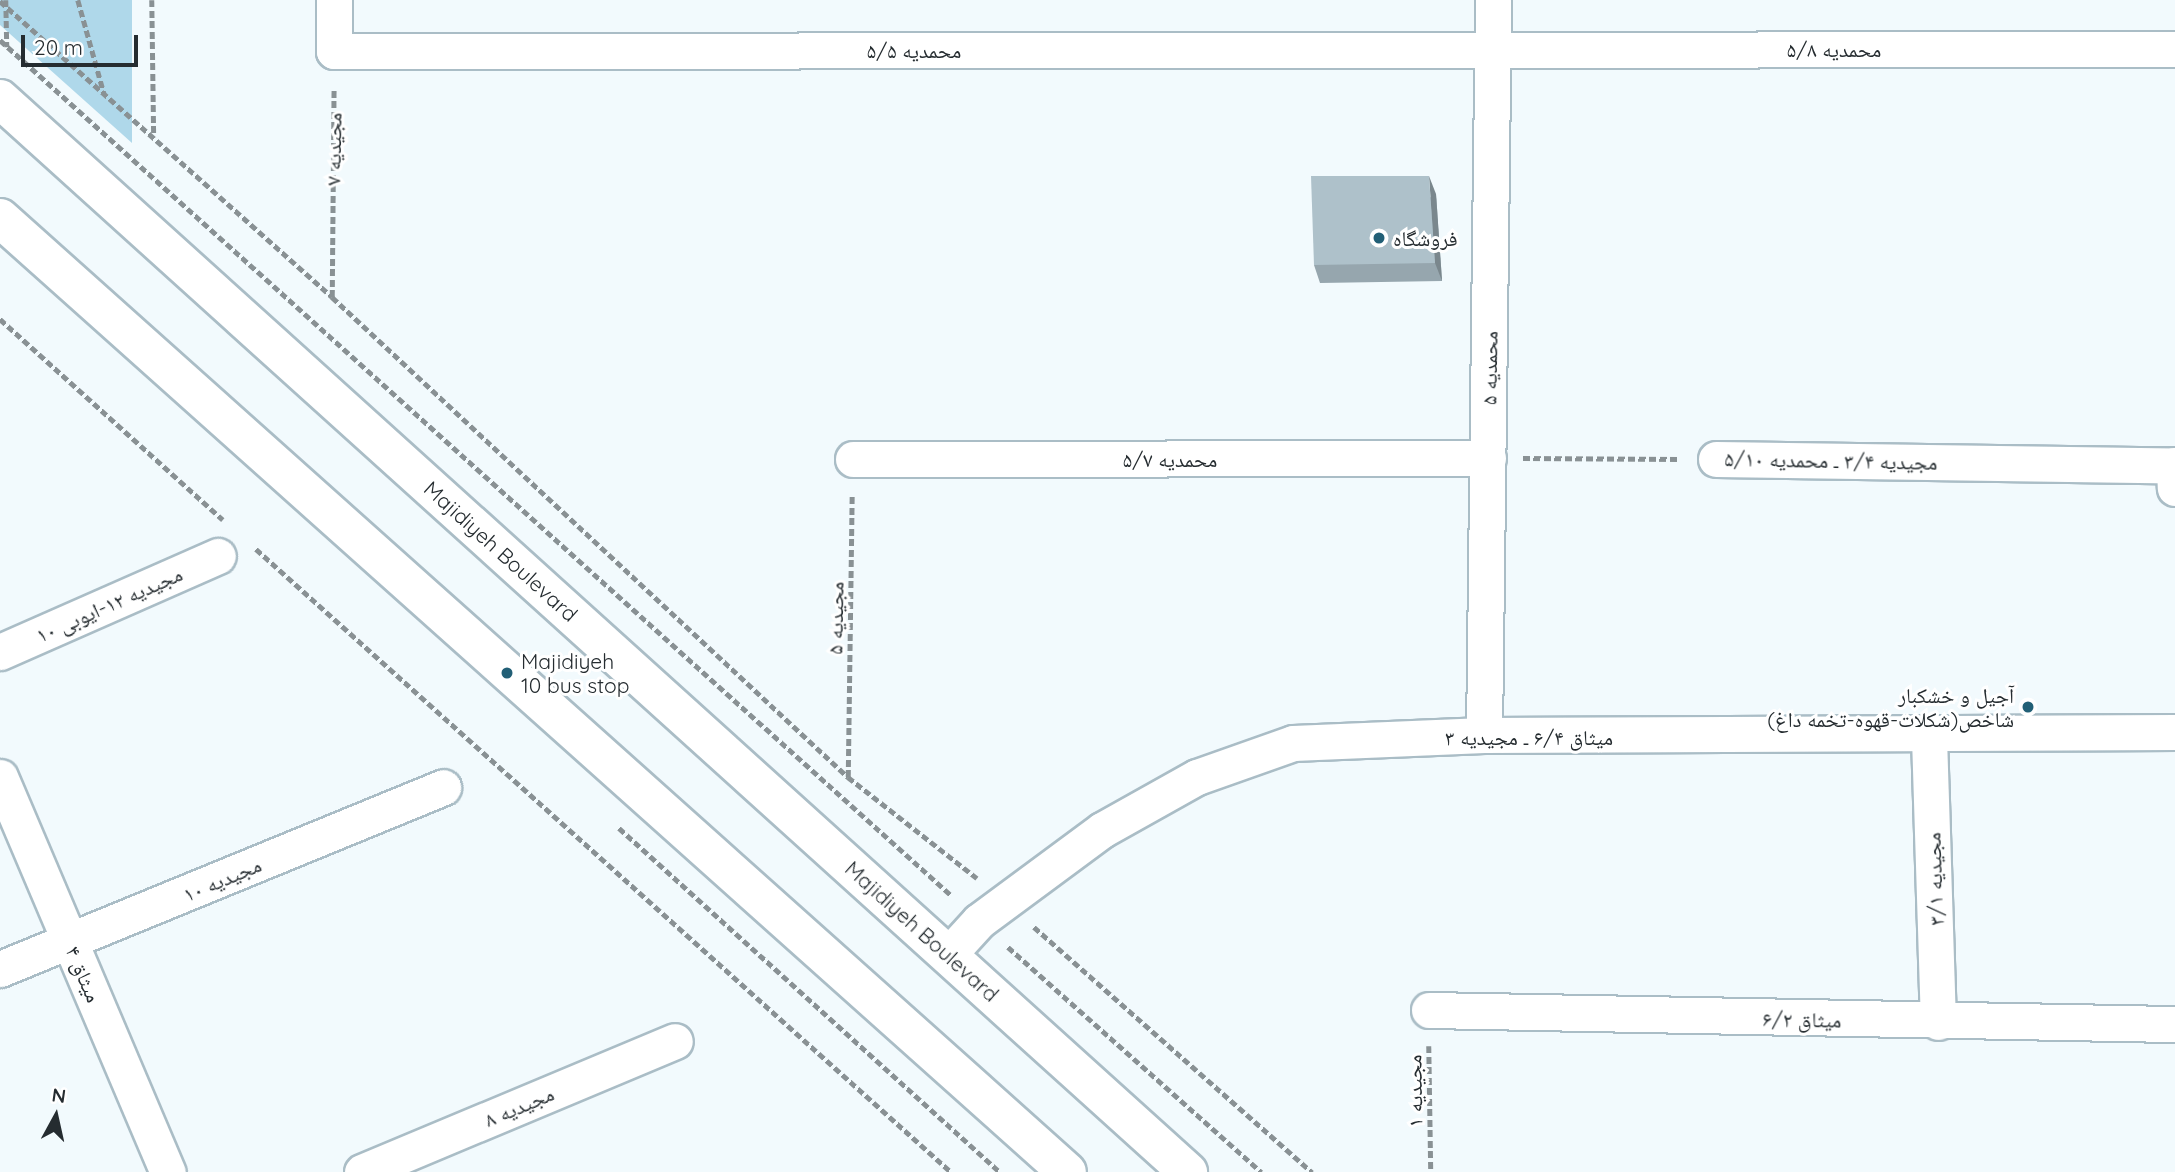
<!DOCTYPE html>
<meta charset="utf-8">
<style>
body{margin:0}
#map{position:relative;width:2175px;height:1172px;overflow:hidden;background:#f2fafd;font-family:Quicksand,"Noto Naskh Arabic",sans-serif}
div>[style]{position:absolute}
.green>*{inset:0;background:#afd8ea}
.path>*{height:4.5px;margin-top:-2.25px;transform-origin:0;background:repeating-linear-gradient(90deg,#899194 0 7px,transparent 0 10.5px)}
.roads{filter:drop-shadow(2px 0 #aabdc6) drop-shadow(-2px 0 #aabdc6) drop-shadow(0 2px #aabdc6) drop-shadow(0 -2px #aabdc6)}
.minor>*{height:35px;margin:-17.5px;padding:0 17.5px;transform-origin:17.5px;border-radius:17.5px;background:#fff}
.secondary>*{height:38px;margin:-19px;padding:0 19px;transform-origin:19px;border-radius:19px;background:#fff}
.wall>*{inset:0;background:#96a6ae}
.shaded-wall>*{inset:0;background:#7a878d}
.building>*{inset:0;background:#aec1ca}
.dots>*{width:19px;height:19px;translate:-50% -50%;box-sizing:border-box;border:4px solid #fff;border-radius:50%}
span{translate:-50% -50%;white-space:nowrap;text-align:center;line-height:1.15;-webkit-text-stroke:6px #fff;paint-order:stroke}
.street-label{font-size:21px;color:#252c30}
.poi-label{font-size:21px;color:#252c30}
.left{translate:0 -50%;text-align:left}
.right{translate:-100% -50%;text-align:right}
.north{position:absolute;left:21px;top:1081px;width:70px;height:70px;-webkit-text-stroke:5px #fff;paint-order:stroke;rotate:8deg;font-size:19px;font-weight:700;line-height:28px;text-align:center;color:#252c30}
.north::after{content:'';display:block;margin:auto;width:24px;height:32px;background:#252c30;clip-path:polygon(50% 0,100% 100%,50% 72%,0 100%)}
.scale{position:absolute;left:21px;top:35px;width:117px;height:32px;box-sizing:border-box;border:4px solid #252c30;border-top:0;padding-left:9px;font-size:21px;line-height:24px;white-space:nowrap;color:#252c30;-webkit-text-stroke:5px #fff;paint-order:stroke}
</style>
<div id="map">
<div class="green">
<i style="clip-path:polygon(0 0,132px 0,132px 143px,0 25px)"></i>
</div>
<div class="path">
<i style="left:6px;top:0;width:47px;rotate:88.8deg"></i>
<i style="left:78px;top:0;width:97px;rotate:74.4deg"></i>
<i style="left:152px;top:0;width:137px;rotate:89.2deg"></i>
<i style="left:0;top:1px;width:445px;rotate:41.7deg"></i>
<i style="left:332px;top:297px;width:705px;rotate:42.93deg"></i>
<i style="left:848px;top:777px;width:164px;rotate:38.1deg"></i>
<i style="left:0;top:40px;width:1280px;rotate:41.96deg"></i>
<i style="left:332px;top:297px;width:210px;rotate:-89.5deg"></i>
<i style="left:0;top:319px;width:300px;rotate:42deg"></i>
<i style="left:1523px;top:458px;width:156px;rotate:0.4deg"></i>
<i style="left:256px;top:549px;width:933px;rotate:41.87deg"></i>
<i style="left:848px;top:777px;width:282px;rotate:-89.2deg"></i>
<i style="left:619px;top:828px;width:513px;rotate:42.08deg"></i>
<i style="left:1034px;top:927px;width:371px;rotate:41.4deg"></i>
<i style="left:1008px;top:947px;width:339px;rotate:41.6deg"></i>
<i style="left:1429px;top:1046px;width:126px;rotate:89.1deg"></i>
</div>
<div class="roads">
<div class="minor">
<i style="left:334px;top:0;width:51px;rotate:90deg"></i>
<i style="left:334px;top:51px;width:1841px;rotate:-0.06deg"></i>
<i style="left:853px;top:459px;width:635px;rotate:-0.09deg"></i>
<i style="left:1716px;top:459px;width:458px;rotate:0.8deg"></i>
<i style="left:2174px;top:465px;width:23px;rotate:88deg"></i>
<i style="left:0;top:652px;width:238px;rotate:-23.8deg"></i>
<i style="left:1484px;top:735px;width:735px;rotate:-89.3deg"></i>
<i style="left:1929px;top:737px;width:285px;rotate:88.2deg"></i>
<i style="left:0;top:777px;width:429px;rotate:67deg"></i>
<i style="left:948px;top:955px;width:46px;rotate:-47.6deg"></i>
<i style="left:979px;top:921px;width:153px;rotate:-36.5deg"></i>
<i style="left:1102px;top:830px;width:109px;rotate:-29.2deg"></i>
<i style="left:1197px;top:777px;width:102px;rotate:-19.5deg"></i>
<i style="left:1293px;top:743px;width:191px;rotate:-2.4deg"></i>
<i style="left:1484px;top:735px;width:691px;rotate:-0.25deg"></i>
<i style="left:0;top:969px;width:479px;rotate:-22.3deg"></i>
<i style="left:1429px;top:1010px;width:746px;rotate:1.08deg"></i>
<i style="left:362px;top:1172px;width:339px;rotate:-22.7deg"></i>
</div>
<div class="secondary">
<i style="left:0;top:99px;width:1601px;rotate:42.09deg"></i>
<i style="left:0;top:218px;width:1431px;rotate:41.8deg"></i>
</div>
</div>
<div class="wall">
<i style="clip-path:polygon(1436px 194px,1442px 281px,1320px 283px,1314px 265px)"></i>
</div>
<div class="shaded-wall">
<i style="clip-path:polygon(1429px 176px,1436px 194px,1442px 281px,1435px 263px)"></i>
</div>
<div class="building">
<i style="clip-path:polygon(1311px 176px,1429px 176px,1435px 263px,1314px 265px)"></i>
</div>
<div class="dots">
<i style="left:1379px;top:238px;background:#225f76"></i>
<i style="left:507px;top:673px;background:#225f76"></i>
<i style="left:2028px;top:707px;background:#225f76"></i>
</div>
<div class="street-label">
<span style="left:1834px;top:49px">محمدیه ۵/۸</span>
<span style="left:914px;top:50px">محمدیه ۵/۵</span>
<span style="left:333px;top:149px;rotate:-89deg">مجیدیه ۷</span>
<span style="left:1489px;top:368px;rotate:-89deg">محمدیه ۵</span>
<span style="left:1170px;top:459px">محمدیه ۵/۷</span>
<span style="left:1831px;top:460px;rotate:1deg">مجیدیه ۳/۴ ـ محمدیه ۵/۱۰</span>
<span style="left:501px;top:551px;rotate:42deg">Majidiyeh Boulevard</span>
<span style="left:109px;top:604px;rotate:-24deg">مجیدیه ۱۲-ایوبی ۱۰</span>
<span style="left:835px;top:618px;rotate:-89deg">مجیدیه ۵</span>
<span style="left:1529px;top:737px">میثاق ۶/۴ ـ مجیدیه ۳</span>
<span style="left:222px;top:879px;rotate:-23deg">مجیدیه ۱۰</span>
<span style="left:1934px;top:879px;rotate:-92deg">مجیدیه ۳/۱</span>
<span style="left:922px;top:931px;rotate:42deg">Majidiyeh Boulevard</span>
<span style="left:84px;top:974px;rotate:67deg">میثاق ۴</span>
<span style="left:1802px;top:1019px;rotate:1deg">میثاق ۶/۲</span>
<span style="left:1414px;top:1091px;rotate:-91deg">مجیدیه ۱</span>
<span style="left:519px;top:1106px;rotate:-23deg">مجیدیه ۸</span>
</div>
<div class="poi-label">
<span class="left" style="left:1393px;top:238px">فروشگاه</span>
<span class="left" style="left:521px;top:673px">Majidiyeh<br>10 bus stop</span>
<span class="right" style="left:2014px;top:707px">آجیل و خشکبار<br>شاخص(شکلات-قهوه-تخمه داغ)</span>
</div>
<div class="north">N</div>
<div class="scale">20 m</div>
</div>
